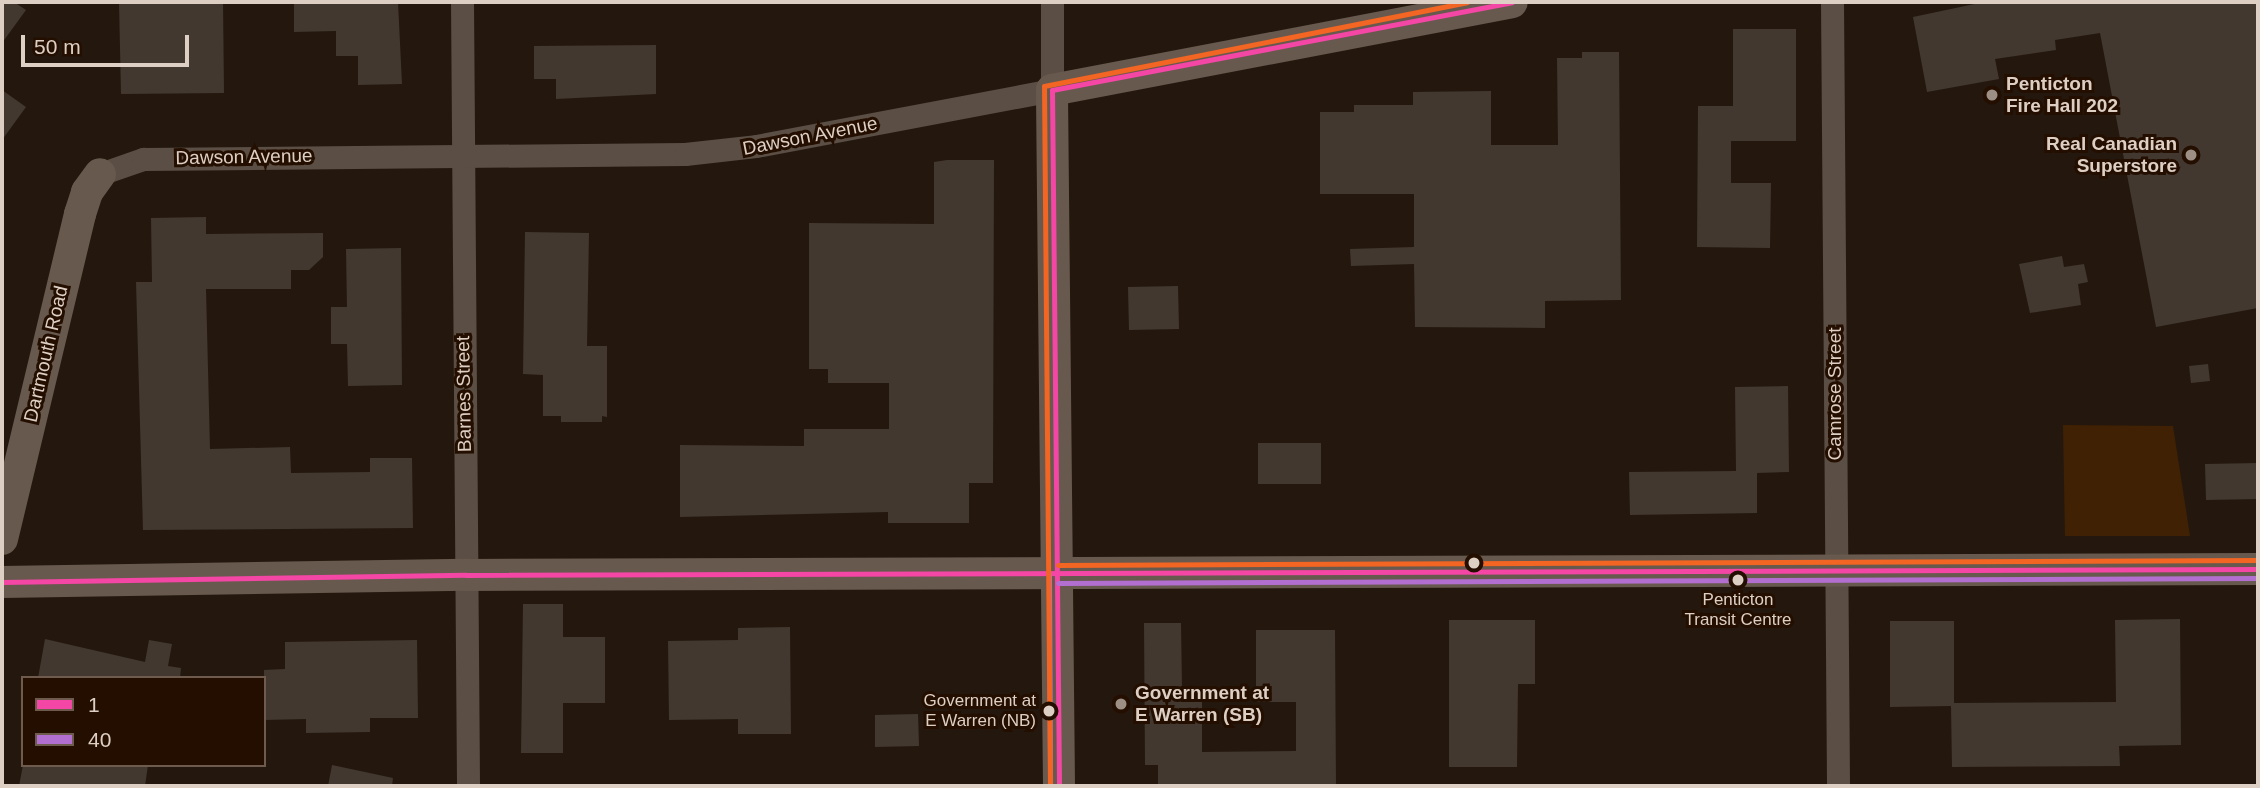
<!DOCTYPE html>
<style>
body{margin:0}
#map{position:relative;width:2260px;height:788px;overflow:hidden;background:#24180e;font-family:Helvetica,sans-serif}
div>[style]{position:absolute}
.green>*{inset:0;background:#402103}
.building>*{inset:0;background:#423830}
.street>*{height:23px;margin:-11.5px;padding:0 11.5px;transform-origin:11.5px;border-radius:11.5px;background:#5b4e44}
.secondary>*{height:32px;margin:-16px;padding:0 16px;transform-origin:16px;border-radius:16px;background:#68594e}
.bus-1>*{height:5px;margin:-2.5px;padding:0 2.5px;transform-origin:2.5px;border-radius:2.5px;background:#f346a5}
.bus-2>*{height:5px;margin:-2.5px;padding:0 2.5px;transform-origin:2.5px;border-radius:2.5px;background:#b36fd0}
.bus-3>*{height:5px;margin:-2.5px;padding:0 2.5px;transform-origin:2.5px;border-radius:2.5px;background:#f26522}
.dots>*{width:19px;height:19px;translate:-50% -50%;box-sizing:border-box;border:4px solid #230e00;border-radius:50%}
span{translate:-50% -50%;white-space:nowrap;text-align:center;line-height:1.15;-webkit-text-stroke:6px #230e00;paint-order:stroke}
.bus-label{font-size:17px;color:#decfc4}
.right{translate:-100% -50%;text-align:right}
.poi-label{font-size:19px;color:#decfc4;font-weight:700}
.left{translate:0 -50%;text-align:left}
.street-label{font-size:19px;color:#decfc4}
.frame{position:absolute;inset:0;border:4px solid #decfc4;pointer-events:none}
.legend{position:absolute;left:21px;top:676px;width:245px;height:91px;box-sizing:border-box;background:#230e00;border:2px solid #6e5b4e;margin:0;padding:9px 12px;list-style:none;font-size:21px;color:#decfc4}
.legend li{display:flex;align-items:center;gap:14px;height:35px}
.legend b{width:35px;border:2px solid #6e5b4e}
.scale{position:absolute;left:21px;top:35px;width:168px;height:32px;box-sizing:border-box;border:4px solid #decfc4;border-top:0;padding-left:9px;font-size:21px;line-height:24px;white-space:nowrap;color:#decfc4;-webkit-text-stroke:5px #230e00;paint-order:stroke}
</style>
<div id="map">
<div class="green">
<i style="clip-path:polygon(2063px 425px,2173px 426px,2190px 536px,2065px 536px)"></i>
</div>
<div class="building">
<i style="clip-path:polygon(2px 2px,14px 2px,26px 10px,2px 43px)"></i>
<i style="clip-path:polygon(119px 2px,223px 2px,224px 93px,121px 94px)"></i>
<i style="clip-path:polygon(294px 2px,398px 2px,402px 84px,358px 85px,358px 56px,336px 56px,336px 31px,294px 32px)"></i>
<i style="clip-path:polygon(1984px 2px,2258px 2px,2258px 308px,2156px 327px,2100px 33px,2055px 40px,2056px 50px,1995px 59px,1999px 79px,1927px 92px,1913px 17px)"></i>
<i style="clip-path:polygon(1733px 29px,1796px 29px,1796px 141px,1731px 141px,1731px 183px,1771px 183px,1770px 248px,1697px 247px,1698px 106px,1733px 106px)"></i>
<i style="clip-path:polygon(656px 45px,656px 94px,556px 99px,556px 79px,534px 79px,534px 46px)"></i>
<i style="clip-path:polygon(1582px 52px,1619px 52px,1621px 300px,1545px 301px,1545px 328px,1415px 327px,1414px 264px,1351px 266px,1350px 249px,1414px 247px,1414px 194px,1320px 194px,1320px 112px,1354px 112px,1354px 105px,1413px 105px,1413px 92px,1491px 91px,1491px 145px,1558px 145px,1557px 58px,1582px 58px)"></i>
<i style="clip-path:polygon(2px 90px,26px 107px,2px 140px)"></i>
<i style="clip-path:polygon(947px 160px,994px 160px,993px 483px,969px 483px,969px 523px,888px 523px,888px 512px,680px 517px,680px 445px,804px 446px,804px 429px,889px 429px,889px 383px,828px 383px,828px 369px,809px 369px,809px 223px,934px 224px,934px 162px)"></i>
<i style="clip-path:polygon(206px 217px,206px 234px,323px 233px,323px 257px,309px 270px,291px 270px,291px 289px,206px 289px,210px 449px,290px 447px,291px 473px,370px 472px,370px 458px,412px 458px,413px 528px,143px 530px,136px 282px,152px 282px,151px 218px)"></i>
<i style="clip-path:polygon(525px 232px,589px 233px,587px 346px,607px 346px,607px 417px,602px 416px,602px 422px,561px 422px,561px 416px,543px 416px,543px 375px,523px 374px)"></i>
<i style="clip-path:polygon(401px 248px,402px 385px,348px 386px,347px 344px,331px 344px,331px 307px,347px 307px,346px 249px)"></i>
<i style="clip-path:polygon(2062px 256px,2064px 267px,2084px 264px,2088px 282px,2078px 284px,2081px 305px,2030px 313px,2019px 264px)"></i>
<i style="clip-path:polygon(1178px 286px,1179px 329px,1129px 330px,1128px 287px)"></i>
<i style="clip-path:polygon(2208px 364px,2210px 381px,2191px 383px,2189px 366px)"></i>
<i style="clip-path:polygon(1788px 386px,1789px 472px,1757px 473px,1757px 513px,1630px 515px,1629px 472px,1736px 471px,1735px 387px)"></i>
<i style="clip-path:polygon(1258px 443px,1321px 443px,1321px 484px,1258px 484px)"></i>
<i style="clip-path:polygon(2258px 463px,2258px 499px,2206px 500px,2205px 464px)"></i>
<i style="clip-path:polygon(523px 604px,563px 604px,563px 637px,605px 637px,605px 703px,563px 703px,563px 753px,521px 753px)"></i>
<i style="clip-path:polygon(2180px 619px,2181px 745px,2119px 746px,2120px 766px,1952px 767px,1951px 706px,1890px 707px,1890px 621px,1954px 621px,1954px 703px,2116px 702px,2115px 620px)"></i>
<i style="clip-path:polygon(1449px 620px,1535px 620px,1535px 684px,1518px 684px,1517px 767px,1449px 767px)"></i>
<i style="clip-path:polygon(1144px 623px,1181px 623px,1182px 688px,1202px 688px,1202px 752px,1296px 751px,1296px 702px,1256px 702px,1256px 630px,1335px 630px,1336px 786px,1158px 784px,1158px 765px,1145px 765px)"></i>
<i style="clip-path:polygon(790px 627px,791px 734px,738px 734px,738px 719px,669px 720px,668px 641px,738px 640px,738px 628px)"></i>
<i style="clip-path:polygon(45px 639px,145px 662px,149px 640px,172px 644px,168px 666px,181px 668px,180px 678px,38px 678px)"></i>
<i style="clip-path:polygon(417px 640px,418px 718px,370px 718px,370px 732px,306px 733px,306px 719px,264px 720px,264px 670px,285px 669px,285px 642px)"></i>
<i style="clip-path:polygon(918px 714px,919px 746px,875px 747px,875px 715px)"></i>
<i style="clip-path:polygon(23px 765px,148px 765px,145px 786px,19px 786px)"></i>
<i style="clip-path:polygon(332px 765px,393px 778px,392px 786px,328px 786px)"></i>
</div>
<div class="street">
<i style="left:462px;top:2px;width:784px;rotate:89.56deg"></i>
<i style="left:1832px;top:2px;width:784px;rotate:89.56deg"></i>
<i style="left:100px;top:174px;width:46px;rotate:-19.2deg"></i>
<i style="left:143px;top:159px;width:542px;rotate:-0.53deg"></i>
<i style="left:685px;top:154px;width:71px;rotate:-6.4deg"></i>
<i style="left:756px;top:146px;width:301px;rotate:-10.7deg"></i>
<i style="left:1052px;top:90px;width:88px;rotate:-90deg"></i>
</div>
<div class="secondary">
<i style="left:2px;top:539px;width:334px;rotate:-76.5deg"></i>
<i style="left:80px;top:214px;width:23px;rotate:-72deg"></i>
<i style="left:87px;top:192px;width:22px;rotate:-54deg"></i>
<i style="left:2px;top:582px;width:464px;rotate:-0.9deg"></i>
<i style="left:466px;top:575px;width:1792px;rotate:-0.19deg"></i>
<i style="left:1059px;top:786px;width:696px;rotate:-90.58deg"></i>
<i style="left:1052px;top:90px;width:468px;rotate:-10.8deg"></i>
</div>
<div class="bus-1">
<i style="left:1052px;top:90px;width:696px;rotate:89.42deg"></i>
<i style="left:1052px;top:90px;width:468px;rotate:-10.8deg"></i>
<i style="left:2px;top:582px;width:464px;rotate:-0.9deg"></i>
<i style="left:466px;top:575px;width:1792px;rotate:-0.19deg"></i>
</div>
<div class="bus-2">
<i style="left:1049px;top:574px;width:212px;rotate:89.7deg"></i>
<i style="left:1058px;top:583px;width:1200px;rotate:-0.24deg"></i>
</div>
<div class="bus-3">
<i style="left:1058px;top:565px;width:1200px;rotate:-0.24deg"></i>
<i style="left:1050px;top:786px;width:700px;rotate:-90.49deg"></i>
<i style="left:1044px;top:86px;width:431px;rotate:-11.2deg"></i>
</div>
<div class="dots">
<i style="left:1992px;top:95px;background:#9d8f84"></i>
<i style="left:2191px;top:155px;background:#9d8f84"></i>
<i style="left:1474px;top:563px;background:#decfc4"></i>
<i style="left:1738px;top:580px;background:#decfc4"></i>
<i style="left:1121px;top:704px;background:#9d8f84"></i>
<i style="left:1049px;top:711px;background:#decfc4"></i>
</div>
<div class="bus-label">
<span style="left:1738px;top:610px">Penticton<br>Transit Centre</span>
<span class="right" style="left:1036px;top:711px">Government at<br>E Warren (NB)</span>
</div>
<div class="poi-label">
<span class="left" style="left:2006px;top:95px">Penticton<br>Fire Hall 202</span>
<span class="right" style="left:2177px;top:155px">Real Canadian<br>Superstore</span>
<span class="left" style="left:1135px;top:704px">Government at<br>E Warren (SB)</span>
</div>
<div class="street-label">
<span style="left:810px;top:136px;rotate:-11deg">Dawson Avenue</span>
<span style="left:244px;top:157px;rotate:-1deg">Dawson Avenue</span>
<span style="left:46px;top:354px;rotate:-77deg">Dartmouth Road</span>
<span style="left:464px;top:394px;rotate:-91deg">Barnes Street</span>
<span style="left:1835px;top:394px;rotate:-90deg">Camrose Street</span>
</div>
<div class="frame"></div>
<ul class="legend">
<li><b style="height:9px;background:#f346a5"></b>1</li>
<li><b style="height:9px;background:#b36fd0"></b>40</li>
</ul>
<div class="scale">50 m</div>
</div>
